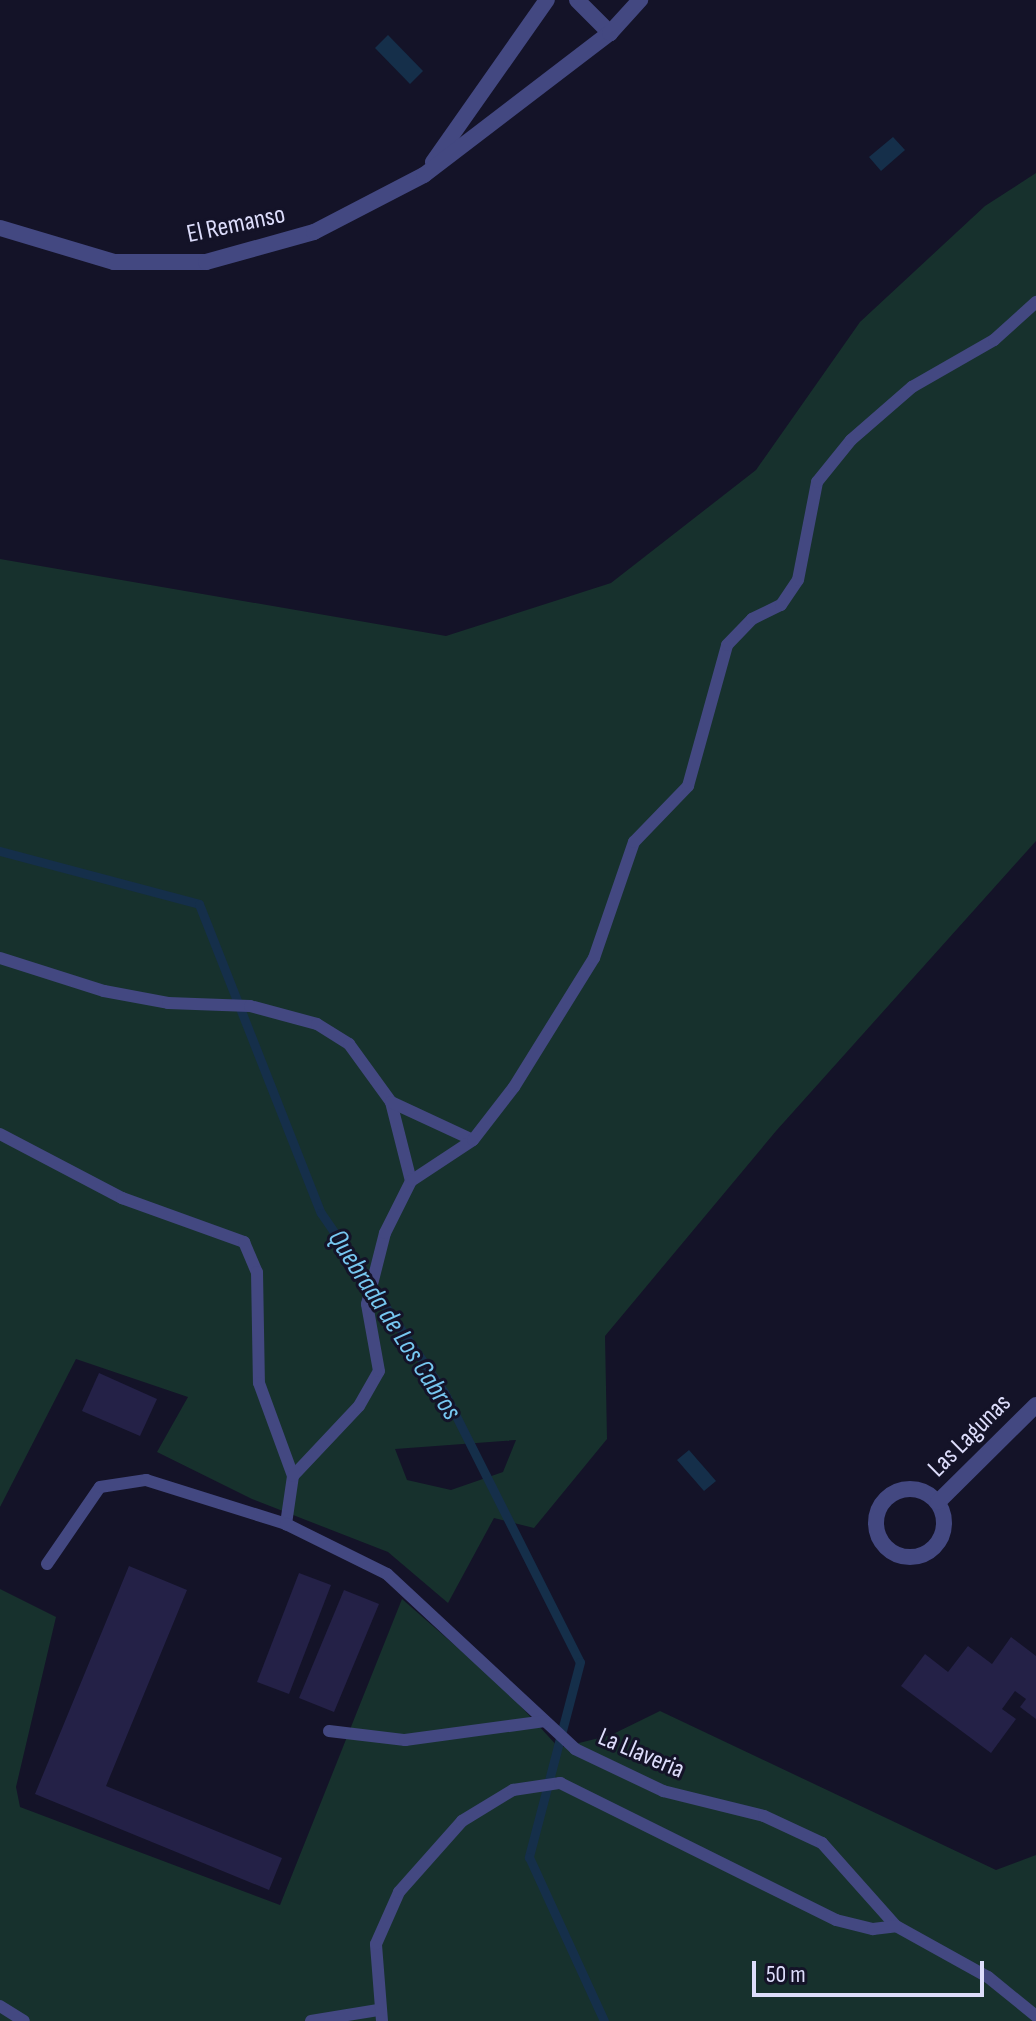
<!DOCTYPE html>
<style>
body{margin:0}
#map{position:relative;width:1036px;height:2021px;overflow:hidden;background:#141328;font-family:"Sofia Sans Condensed",sans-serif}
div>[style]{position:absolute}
.green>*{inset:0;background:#17312d}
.water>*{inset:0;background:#152f4a}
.stream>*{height:9px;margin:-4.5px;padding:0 4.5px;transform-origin:4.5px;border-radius:4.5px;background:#152f4a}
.building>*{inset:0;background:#242147}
.lane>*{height:12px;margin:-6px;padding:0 6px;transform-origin:6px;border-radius:6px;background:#434881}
.street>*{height:16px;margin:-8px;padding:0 8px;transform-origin:8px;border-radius:8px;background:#434881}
.street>.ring{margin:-8px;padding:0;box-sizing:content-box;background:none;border:16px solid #434881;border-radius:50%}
span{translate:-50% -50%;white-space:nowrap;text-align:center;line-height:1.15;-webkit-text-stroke:6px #141328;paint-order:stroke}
.street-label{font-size:26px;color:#ddddfb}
.water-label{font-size:28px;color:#76c7f0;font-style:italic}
.scale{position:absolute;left:752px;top:1961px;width:232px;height:36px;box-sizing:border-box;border:4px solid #ddddfb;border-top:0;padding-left:10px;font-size:24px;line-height:28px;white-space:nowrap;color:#ddddfb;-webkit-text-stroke:6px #141328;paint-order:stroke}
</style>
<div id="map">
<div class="green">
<i style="clip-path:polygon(evenodd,1036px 173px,1036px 841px,776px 1131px,605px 1336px,607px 1439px,534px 1528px,494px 1518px,448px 1603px,388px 1552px,252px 1499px,157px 1452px,188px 1397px,76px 1359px,0 1507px,0 559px,446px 636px,611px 583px,756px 470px,860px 322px,985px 206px,1036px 173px,516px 1440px,503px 1472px,451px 1490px,407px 1480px,395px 1449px,516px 1440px)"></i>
<i style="clip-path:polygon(0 1589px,56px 1617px,16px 1787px,20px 1807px,280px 1905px,402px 1599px,506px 1690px,559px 1748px,611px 1735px,660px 1711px,996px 1870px,1036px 1855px,1036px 2021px,0 2021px)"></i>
</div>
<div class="water">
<i style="clip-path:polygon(388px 35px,423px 71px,410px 84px,375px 48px)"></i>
<i style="clip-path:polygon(893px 137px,905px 150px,881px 171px,869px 157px)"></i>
<i style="clip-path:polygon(689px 1450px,716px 1481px,704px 1491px,677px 1460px)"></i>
</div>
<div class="stream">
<i style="left:0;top:851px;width:206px;rotate:14.9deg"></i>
<i style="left:199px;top:904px;width:332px;rotate:68.5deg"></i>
<i style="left:321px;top:1213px;width:217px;rotate:55.5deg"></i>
<i style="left:444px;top:1392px;width:302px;rotate:63.3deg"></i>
<i style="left:580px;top:1662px;width:202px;rotate:104.7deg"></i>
<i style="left:529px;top:1857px;width:180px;rotate:65.4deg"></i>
</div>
<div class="building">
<i style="clip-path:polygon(99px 1373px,157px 1399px,140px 1436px,82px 1411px)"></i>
<i style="clip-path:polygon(129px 1566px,187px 1590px,106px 1786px,282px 1858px,269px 1890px,35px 1794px)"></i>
<i style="clip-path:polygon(299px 1573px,331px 1585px,289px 1694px,257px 1682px)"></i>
<i style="clip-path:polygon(344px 1590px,379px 1604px,334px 1712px,299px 1698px)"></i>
<i style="clip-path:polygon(1011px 1637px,1036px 1656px,1036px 1719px,1020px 1707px,1026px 1699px,1015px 1691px,1002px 1709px,1016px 1719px,991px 1753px,901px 1686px,925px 1654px,948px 1672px,968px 1646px,992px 1664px)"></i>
</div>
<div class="lane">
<i style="left:0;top:958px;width:109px;rotate:17.6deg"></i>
<i style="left:104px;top:991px;width:65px;rotate:10.6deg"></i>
<i style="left:168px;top:1003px;width:82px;rotate:2.1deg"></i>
<i style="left:250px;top:1006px;width:69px;rotate:15deg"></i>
<i style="left:317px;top:1024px;width:38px;rotate:32deg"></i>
<i style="left:349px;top:1044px;width:72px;rotate:54.1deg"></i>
<i style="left:391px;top:1102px;width:81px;rotate:75.8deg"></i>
<i style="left:391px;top:1102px;width:90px;rotate:24.9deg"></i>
<i style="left:0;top:1134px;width:138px;rotate:27.7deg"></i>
<i style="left:122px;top:1198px;width:130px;rotate:19.8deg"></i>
<i style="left:244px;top:1242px;width:33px;rotate:67deg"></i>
<i style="left:257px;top:1272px;width:111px;rotate:89deg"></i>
<i style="left:259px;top:1383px;width:99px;rotate:69.9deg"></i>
<i style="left:293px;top:1476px;width:49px;rotate:98.3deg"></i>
<i style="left:293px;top:1476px;width:96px;rotate:-46.7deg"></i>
<i style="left:359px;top:1406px;width:40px;rotate:-60.3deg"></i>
<i style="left:379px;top:1371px;width:68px;rotate:-100.2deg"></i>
<i style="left:367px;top:1304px;width:73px;rotate:-75.8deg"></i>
<i style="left:385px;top:1233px;width:58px;rotate:-63.4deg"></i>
<i style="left:411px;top:1181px;width:74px;rotate:-33.5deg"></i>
<i style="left:473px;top:1140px;width:67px;rotate:-52.3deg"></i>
<i style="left:514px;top:1087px;width:152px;rotate:-58.2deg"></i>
<i style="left:594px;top:958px;width:123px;rotate:-71deg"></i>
<i style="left:634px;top:842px;width:78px;rotate:-46deg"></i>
<i style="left:688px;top:786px;width:146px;rotate:-74.5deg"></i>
<i style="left:727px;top:645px;width:36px;rotate:-46deg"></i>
<i style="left:752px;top:619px;width:32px;rotate:-26deg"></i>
<i style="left:781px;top:605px;width:30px;rotate:-56deg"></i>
<i style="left:798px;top:580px;width:100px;rotate:-79deg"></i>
<i style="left:817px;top:482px;width:54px;rotate:-51deg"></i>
<i style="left:851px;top:440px;width:81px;rotate:-41deg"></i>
<i style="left:912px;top:387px;width:95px;rotate:-29.8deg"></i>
<i style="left:994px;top:340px;width:57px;rotate:-42.1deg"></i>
<i style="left:47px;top:1564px;width:93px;rotate:-55.5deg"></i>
<i style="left:100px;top:1487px;width:47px;rotate:-8.7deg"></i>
<i style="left:146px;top:1480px;width:147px;rotate:17.4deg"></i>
<i style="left:286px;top:1524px;width:113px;rotate:26.3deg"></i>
<i style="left:387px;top:1574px;width:257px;rotate:42.9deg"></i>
<i style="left:575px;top:1749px;width:98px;rotate:25.5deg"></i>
<i style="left:663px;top:1791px;width:104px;rotate:13.9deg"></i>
<i style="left:764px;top:1816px;width:64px;rotate:25deg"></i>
<i style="left:822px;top:1843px;width:111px;rotate:48.3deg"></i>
<i style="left:896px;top:1926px;width:105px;rotate:29deg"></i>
<i style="left:988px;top:1977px;width:62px;rotate:39.1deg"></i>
<i style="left:329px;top:1731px;width:77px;rotate:6.8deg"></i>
<i style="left:405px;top:1740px;width:141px;rotate:-7.7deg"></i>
<i style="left:0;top:2006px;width:28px;rotate:32deg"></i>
<i style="left:311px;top:2021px;width:68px;rotate:-9.3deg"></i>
<i style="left:382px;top:2021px;width:77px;rotate:-94.5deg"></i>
<i style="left:376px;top:1944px;width:57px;rotate:-66.1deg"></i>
<i style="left:399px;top:1892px;width:95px;rotate:-48.4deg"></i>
<i style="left:462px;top:1821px;width:60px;rotate:-31.3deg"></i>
<i style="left:513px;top:1790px;width:48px;rotate:-8.5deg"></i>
<i style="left:560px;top:1783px;width:308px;rotate:26.4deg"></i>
<i style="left:836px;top:1920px;width:38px;rotate:14deg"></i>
<i style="left:873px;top:1929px;width:23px;rotate:-7deg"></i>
</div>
<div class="street">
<i style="left:577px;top:0;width:47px;rotate:45deg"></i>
<i style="left:433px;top:162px;width:198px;rotate:-54.9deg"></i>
<i style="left:0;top:228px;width:119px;rotate:16.6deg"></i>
<i style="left:114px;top:262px;width:92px"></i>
<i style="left:206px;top:262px;width:112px;rotate:-15.5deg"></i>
<i style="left:314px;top:232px;width:124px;rotate:-27.4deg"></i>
<i style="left:424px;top:175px;width:234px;rotate:-37.4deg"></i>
<i style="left:610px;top:33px;width:45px;rotate:-47.7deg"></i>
<i class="ring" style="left:876px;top:1489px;width:52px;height:52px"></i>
<i style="left:938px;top:1502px;width:138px;rotate:-44.7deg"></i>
</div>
<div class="street-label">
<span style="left:236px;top:225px;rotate:-12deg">El Remanso</span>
<span style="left:970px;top:1436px;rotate:-45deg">Las Lagunas</span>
<span style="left:641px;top:1754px;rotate:23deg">La Llaveria</span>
</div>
<div class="water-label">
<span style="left:394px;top:1325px;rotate:57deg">Quebrada de Los Cabros</span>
</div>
<div class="scale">50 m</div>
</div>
